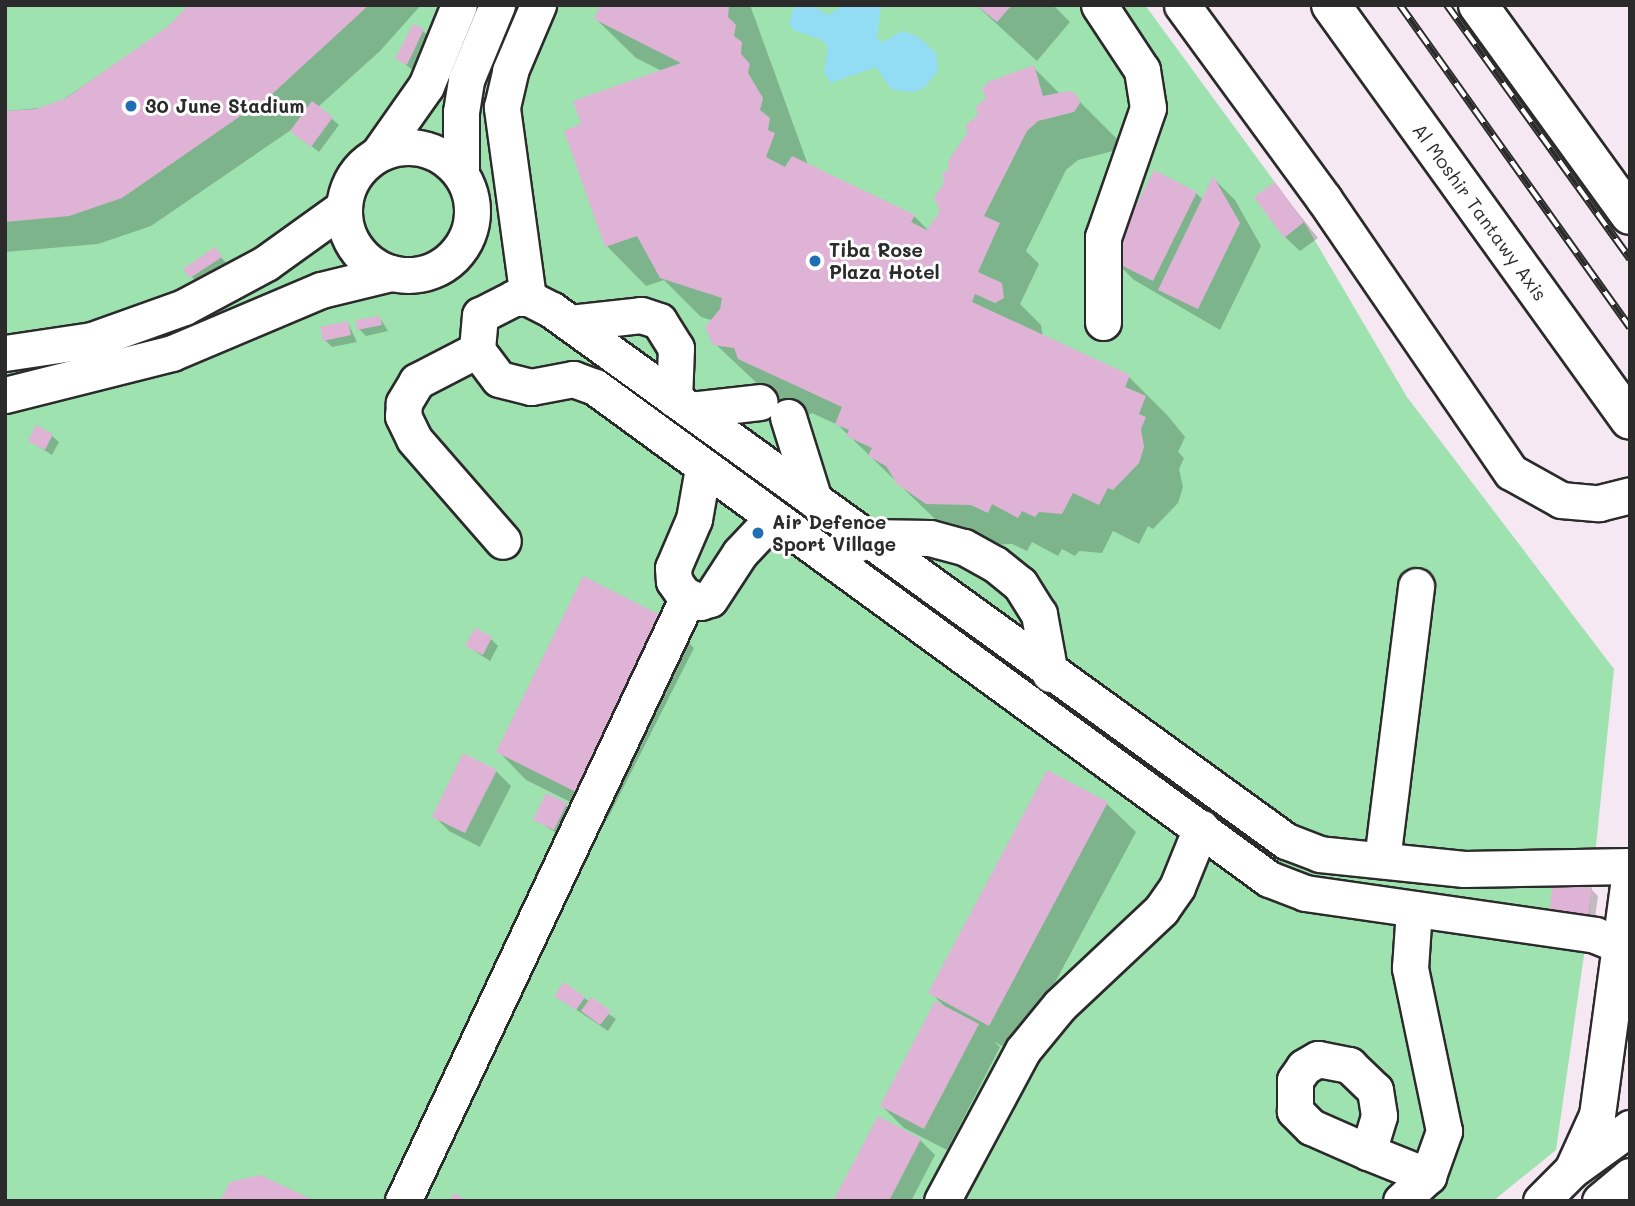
<!DOCTYPE html>
<style>
body{margin:0}
#map{position:relative;width:1635px;height:1206px;overflow:hidden;background:#f5e8f3;font-family:Mali,sans-serif}
div>[style]{position:absolute}
.green>*{inset:0;background:#9ee2af}
.water>*{inset:0;background:#92ddf3}
.shadow>*{inset:0;background:#0003}
.building>*{inset:0;background:#dfb3d6}
.roads{filter:drop-shadow(2px 0 #2b2b2b) drop-shadow(-2px 0 #2b2b2b) drop-shadow(0 2px #2b2b2b) drop-shadow(0 -2px #2b2b2b)}
.minor>*{height:35px;margin:-17.5px;padding:0 17.5px;transform-origin:17.5px;border-radius:17.5px;background:#fff}
.minor>.ring{margin:-17.5px;padding:0;box-sizing:content-box;background:none;border:35px solid #fff;border-radius:50%}
.highway>*{height:38px;margin:-19px;padding:0 19px;transform-origin:19px;border-radius:19px;background:#fff}
.rail>*{height:8px;margin-top:-4px;transform-origin:0;background:repeating-linear-gradient(90deg,#fff 0 16px,#2b2b2b 0 32px);box-sizing:border-box;border-block:2px solid #2b2b2b}
.dots>*{width:19px;height:19px;translate:-50% -50%;box-sizing:border-box;border:4px solid #fff;border-radius:50%}
span{translate:-50% -50%;white-space:nowrap;text-align:center;line-height:1.15;-webkit-text-stroke:6px #fff;paint-order:stroke}
.poi-label{font-size:19px;color:#2b2b2b;font-weight:700}
.left{translate:0 -50%;text-align:left}
.street-label{font-size:19px;color:#2b2b2b}
.frame{position:absolute;inset:0;border:7px solid #2b2b2b;pointer-events:none}
</style>
<div id="map">
<div class="green">
<i style="clip-path:polygon(5px 5px,1145px 5px,1304px 222px,1407px 397px,1614px 669px,1587px 934px,1556px 1150px,1493px 1201px,5px 1201px)"></i>
</div>
<div class="water">
<i style="clip-path:polygon(795px 5px,811px 5px,828px 15px,845px 5px,881px 5px,877px 39px,883px 42px,902px 31px,917px 36px,936px 53px,938px 71px,923px 89px,912px 92px,892px 90px,876px 67px,831px 83px,824px 73px,828px 47px,822px 40px,793px 30px,789px 23px)"></i>
</div>
<div class="shadow">
<i style="clip-path:polygon(191px 5px,421px 5px,380px 51px,318px 107px,339px 125px,319px 152px,291px 130px,151px 226px,98px 244px,5px 252px,5px 111px,52px 107px,177px 23px)"></i>
<i style="clip-path:polygon(602px 5px,750px 5px,808px 165px,914px 216px,929px 231px,942px 211px,951px 170px,1033px 67px,1060px 94px,1078px 100px,1118px 140px,1113px 151px,1078px 160px,1066px 170px,1026px 251px,1039px 264px,1020px 304px,1041px 325px,1043px 337px,1129px 377px,1168px 416px,1185px 437px,1178px 452px,1184px 458px,1179px 469px,1183px 487px,1178px 503px,1153px 529px,1148px 526px,1139px 544px,1113px 531px,1102px 553px,1079px 551px,1075px 556px,1062px 549px,1058px 556px,1032px 542px,1027px 551px,1012px 544px,979px 545px,939px 523px,838px 425px,812px 413px,784px 429px,771px 420px,763px 413px,761px 387px,710px 339px,711px 320px,701px 317px,664px 280px,646px 286px,607px 246px,584px 125px,662px 71px,636px 58px,596px 19px)"></i>
<i style="clip-path:polygon(976px 5px,1053px 5px,1070px 22px,1037px 61px)"></i>
<i style="clip-path:polygon(423px 31px,430px 38px,414px 71px,398px 59px)"></i>
<i style="clip-path:polygon(1214px 179px,1235px 200px,1261px 246px,1220px 330px,1134px 280px,1112px 258px,1196px 193px,1203px 200px)"></i>
<i style="clip-path:polygon(1275px 184px,1318px 238px,1300px 251px,1285px 237px)"></i>
<i style="clip-path:polygon(215px 250px,227px 264px,198px 283px,191px 276px)"></i>
<i style="clip-path:polygon(380px 318px,388px 331px,366px 336px,359px 329px)"></i>
<i style="clip-path:polygon(348px 323px,357px 342px,332px 347px,325px 340px)"></i>
<i style="clip-path:polygon(52px 436px,59px 442px,52px 455px,30px 441px)"></i>
<i style="clip-path:polygon(665px 619px,694px 648px,607px 820px,526px 780px,498px 751px)"></i>
<i style="clip-path:polygon(491px 639px,498px 646px,490px 661px,467px 646px)"></i>
<i style="clip-path:polygon(496px 771px,511px 786px,480px 847px,449px 831px,434px 816px)"></i>
<i style="clip-path:polygon(1048px 772px,1107px 804px,1136px 832px,1017px 1053px,994px 1042px,1000px 1047px,947px 1150px,904px 1128px,882px 1106px,945px 1007px,930px 992px)"></i>
<i style="clip-path:polygon(566px 805px,573px 812px,561px 836px,535px 819px)"></i>
<i style="clip-path:polygon(1591px 889px,1598px 896px,1594px 924px,1558px 919px)"></i>
<i style="clip-path:polygon(556px 996px,584px 998px,616px 1019px,608px 1031px)"></i>
<i style="clip-path:polygon(920px 1140px,935px 1155px,911px 1201px,835px 1201px)"></i>
</div>
<div class="building">
<i style="clip-path:polygon(189px 5px,369px 5px,271px 95px,122px 198px,69px 216px,5px 222px,5px 111px,36px 109px,66px 98px,166px 28px)"></i>
<i style="clip-path:polygon(601px 5px,729px 5px,728px 17px,736px 25px,734px 36px,742px 42px,741px 54px,750px 64px,748px 73px,763px 98px,760px 110px,770px 118px,768px 130px,775px 133px,766px 157px,785px 167px,792px 156px,915px 215px,911px 222px,927px 230px,940px 211px,934px 197px,944px 183px,942px 174px,949px 169px,948px 161px,968px 132px,965px 126px,978px 115px,976px 107px,986px 98px,982px 89px,988px 82px,1034px 65px,1043px 96px,1069px 91px,1077px 95px,1080px 103px,1074px 112px,1038px 121px,1027px 131px,984px 216px,1000px 223px,978px 272px,1002px 283px,1004px 298px,995px 303px,975px 294px,972px 302px,1130px 375px,1125px 387px,1146px 396px,1139px 414px,1146px 417px,1141px 429px,1144px 447px,1139px 463px,1113px 490px,1108px 488px,1099px 505px,1073px 493px,1062px 514px,1039px 512px,1035px 517px,1022px 511px,1018px 518px,992px 504px,988px 513px,971px 505px,926px 504px,897px 484px,886px 466px,868px 456px,872px 448px,846px 436px,849px 430px,835px 424px,842px 407px,738px 359px,734px 348px,713px 345px,705px 327px,720px 309px,722px 298px,660px 278px,637px 236px,605px 247px,564px 131px,581px 124px,573px 101px,681px 63px,594px 19px)"></i>
<i style="clip-path:polygon(976px 5px,1012px 5px,997px 22px)"></i>
<i style="clip-path:polygon(413px 24px,424px 29px,407px 65px,395px 59px)"></i>
<i style="clip-path:polygon(312px 101px,333px 117px,311px 147px,290px 131px)"></i>
<i style="clip-path:polygon(1154px 170px,1197px 192px,1153px 281px,1109px 259px)"></i>
<i style="clip-path:polygon(1213px 176px,1240px 223px,1198px 309px,1158px 290px)"></i>
<i style="clip-path:polygon(1275px 182px,1304px 222px,1284px 238px,1254px 197px)"></i>
<i style="clip-path:polygon(215px 247px,222px 257px,190px 278px,183px 269px)"></i>
<i style="clip-path:polygon(380px 316px,382px 325px,357px 330px,356px 320px)"></i>
<i style="clip-path:polygon(348px 321px,351px 335px,323px 341px,320px 327px)"></i>
<i style="clip-path:polygon(36px 425px,53px 434px,45px 450px,28px 441px)"></i>
<i style="clip-path:polygon(583px 576px,666px 618px,578px 793px,496px 752px)"></i>
<i style="clip-path:polygon(475px 628px,492px 637px,483px 655px,465px 646px)"></i>
<i style="clip-path:polygon(463px 753px,497px 770px,465px 833px,432px 817px)"></i>
<i style="clip-path:polygon(1047px 770px,1108px 802px,989px 1026px,928px 993px)"></i>
<i style="clip-path:polygon(546px 793px,567px 803px,554px 830px,533px 820px)"></i>
<i style="clip-path:polygon(1553px 883px,1592px 888px,1588px 918px,1549px 913px)"></i>
<i style="clip-path:polygon(564px 982px,585px 997px,576px 1010px,554px 996px)"></i>
<i style="clip-path:polygon(591px 997px,611px 1011px,600px 1025px,581px 1011px)"></i>
<i style="clip-path:polygon(935px 1001px,979px 1024px,924px 1129px,880px 1106px)"></i>
<i style="clip-path:polygon(878px 1116px,921px 1139px,889px 1201px,833px 1201px)"></i>
<i style="clip-path:polygon(260px 1175px,315px 1201px,220px 1201px,230px 1182px)"></i>
<i style="clip-path:polygon(453px 1193px,469px 1201px,450px 1201px)"></i>
</div>
<div class="roads">
<div class="minor">
<i style="left:1099px;top:5px;width:78px;rotate:56.5deg"></i>
<i style="left:1142px;top:70px;width:38px;rotate:81deg"></i>
<i style="left:1148px;top:108px;width:137px;rotate:109.2deg"></i>
<i style="left:1103px;top:237px;width:85px;rotate:90deg"></i>
<i style="left:1182px;top:5px;width:240px;rotate:53.8deg"></i>
<i style="left:1324px;top:199px;width:331px;rotate:55.6deg"></i>
<i style="left:1511px;top:472px;width:57px;rotate:29.2deg"></i>
<i style="left:1561px;top:500px;width:38px;rotate:5deg"></i>
<i style="left:1599px;top:503px;width:32px;rotate:-14deg"></i>
<i class="ring" style="left:344px;top:147px;width:93px;height:93px"></i>
<i style="left:378px;top:154px;width:83px;rotate:-54.8deg"></i>
<i style="left:426px;top:86px;width:87px;rotate:-67.8deg"></i>
<i style="left:461px;top:174px;width:62px;rotate:-90deg"></i>
<i style="left:461px;top:112px;width:32px;rotate:-81deg"></i>
<i style="left:466px;top:80px;width:81px;rotate:-67.5deg"></i>
<i style="left:528px;top:298px;width:193px;rotate:-97.8deg"></i>
<i style="left:502px;top:107px;width:37px;rotate:-77deg"></i>
<i style="left:510px;top:71px;width:72px;rotate:-67deg"></i>
<i style="left:570px;top:323px;width:71px;rotate:-6.4deg"></i>
<i style="left:641px;top:315px;width:19px;rotate:18deg"></i>
<i style="left:659px;top:321px;width:32px;rotate:58deg"></i>
<i style="left:676px;top:348px;width:51px;rotate:92.2deg"></i>
<i style="left:477px;top:350px;width:68px;rotate:152.7deg"></i>
<i style="left:417px;top:381px;width:26px;rotate:121deg"></i>
<i style="left:404px;top:403px;width:13px;rotate:94deg"></i>
<i style="left:403px;top:416px;width:25px;rotate:64deg"></i>
<i style="left:414px;top:439px;width:135px;rotate:48.9deg"></i>
<i style="left:5px;top:353px;width:88px;rotate:-8.5deg"></i>
<i style="left:92px;top:340px;width:98px;rotate:-19.7deg"></i>
<i style="left:184px;top:307px;width:93px;rotate:-28.2deg"></i>
<i style="left:266px;top:263px;width:96px;rotate:-35.7deg"></i>
<i style="left:5px;top:395px;width:172px;rotate:-14.1deg"></i>
<i style="left:172px;top:353px;width:162px;rotate:-22.9deg"></i>
<i style="left:321px;top:290px;width:72px;rotate:-13.7deg"></i>
<i style="left:690px;top:410px;width:70px;rotate:-6.5deg"></i>
<i style="left:788px;top:417px;width:87px;rotate:72.6deg"></i>
<i style="left:703px;top:468px;width:52px;rotate:100deg"></i>
<i style="left:694px;top:519px;width:53px;rotate:113.2deg"></i>
<i style="left:673px;top:568px;width:13px;rotate:86deg"></i>
<i style="left:674px;top:581px;width:16px;rotate:55deg"></i>
<i style="left:683px;top:594px;width:19px;rotate:25deg"></i>
<i style="left:700px;top:602px;width:10px;rotate:-17deg"></i>
<i style="left:710px;top:599px;width:55px;rotate:-56.9deg"></i>
<i style="left:740px;top:553px;width:47px;rotate:-46.7deg"></i>
<i style="left:860px;top:543px;width:7px;rotate:-56deg"></i>
<i style="left:864px;top:537px;width:66px;rotate:0.9deg"></i>
<i style="left:930px;top:538px;width:35px;rotate:15deg"></i>
<i style="left:964px;top:547px;width:35px;rotate:29deg"></i>
<i style="left:995px;top:564px;width:32px;rotate:39deg"></i>
<i style="left:1020px;top:584px;width:36px;rotate:58deg"></i>
<i style="left:1039px;top:614px;width:61px;rotate:79.6deg"></i>
<i style="left:1382px;top:860px;width:276px;rotate:-82.9deg"></i>
<i style="left:1630px;top:866px;width:166px;rotate:179deg"></i>
<i style="left:1464px;top:869px;width:145px;rotate:-174.1deg"></i>
<i style="left:1320px;top:854px;width:36px;rotate:-159deg"></i>
<i style="left:1286px;top:841px;width:906px;rotate:-144.12deg"></i>
<i style="left:552px;top:310px;width:27px;rotate:-153deg"></i>
<i style="left:528px;top:298px;width:14px;rotate:180deg"></i>
<i style="left:514px;top:298px;width:38px;rotate:153deg"></i>
<i style="left:480px;top:315px;width:35px;rotate:95deg"></i>
<i style="left:477px;top:350px;width:36px;rotate:53deg"></i>
<i style="left:499px;top:379px;width:33px;rotate:14deg"></i>
<i style="left:531px;top:387px;width:43px;rotate:-10.8deg"></i>
<i style="left:573px;top:379px;width:23px;rotate:20deg"></i>
<i style="left:595px;top:387px;width:834px;rotate:36.13deg"></i>
<i style="left:1269px;top:879px;width:39px;rotate:21deg"></i>
<i style="left:1305px;top:893px;width:293px;rotate:8.2deg"></i>
<i style="left:1595px;top:935px;width:38px;rotate:22deg"></i>
<i style="left:1318px;top:1059px;width:32px;rotate:11deg"></i>
<i style="left:1349px;top:1065px;width:36px;rotate:44deg"></i>
<i style="left:1375px;top:1090px;width:26px;rotate:81deg"></i>
<i style="left:1379px;top:1116px;width:38px;rotate:107deg"></i>
<i style="left:1368px;top:1152px;width:62px;rotate:-156.3deg"></i>
<i style="left:1311px;top:1127px;width:23px;rotate:-135deg"></i>
<i style="left:1295px;top:1111px;width:31px;rotate:-90deg"></i>
<i style="left:1295px;top:1080px;width:16px;rotate:-55deg"></i>
<i style="left:1304px;top:1067px;width:16px;rotate:-30deg"></i>
<i style="left:1368px;top:1152px;width:65px;rotate:21.8deg"></i>
<i style="left:1576px;top:1167px;width:67px;rotate:-35.8deg"></i>
<i style="left:403px;top:1201px;width:668px;rotate:-64.74deg"></i>
<i style="left:942px;top:1201px;width:171px;rotate:-61.8deg"></i>
<i style="left:1023px;top:1050px;width:58px;rotate:-50.6deg"></i>
<i style="left:1060px;top:1005px;width:139px;rotate:-43.2deg"></i>
<i style="left:1161px;top:910px;width:28px;rotate:-55deg"></i>
<i style="left:1177px;top:887px;width:64px;rotate:-67.9deg"></i>
<i style="left:1401px;top:1201px;width:37px;rotate:-43deg"></i>
<i style="left:1428px;top:1176px;width:48px;rotate:-70.4deg"></i>
<i style="left:1444px;top:1131px;width:167px;rotate:-101.8deg"></i>
<i style="left:1410px;top:968px;width:59px;rotate:-86.1deg"></i>
<i style="left:1541px;top:1201px;width:44px;rotate:-45deg"></i>
<i style="left:1572px;top:1170px;width:60px;rotate:-65.6deg"></i>
<i style="left:1597px;top:1115px;width:246px;rotate:-82.3deg"></i>
<i style="left:1600px;top:1201px;width:39px;rotate:-40deg"></i>
</div>
<div class="highway">
<i style="left:1331px;top:5px;width:511px;rotate:54.23deg"></i>
<i style="left:1478px;top:5px;width:259px;rotate:54.1deg"></i>
</div>
</div>
<div class="rail">
<i style="left:1400px;top:5px;width:396px;rotate:54.5deg"></i>
<i style="left:1447px;top:5px;width:313px;rotate:54.2deg"></i>
</div>
<div class="dots">
<i style="left:131px;top:106px;background:#1f6fb2"></i>
<i style="left:815px;top:261px;background:#1f6fb2"></i>
<i style="left:758px;top:533px;background:#1f6fb2"></i>
</div>
<div class="poi-label">
<span class="left" style="left:145px;top:106px">30 June Stadium</span>
<span class="left" style="left:829px;top:261px">Tiba Rose<br>Plaza Hotel</span>
<span class="left" style="left:772px;top:533px">Air Defence<br>Sport Village</span>
</div>
<div class="street-label">
<span style="left:1480px;top:212px;rotate:54deg">Al Moshir Tantawy Axis</span>
</div>
<div class="frame"></div>
</div>
